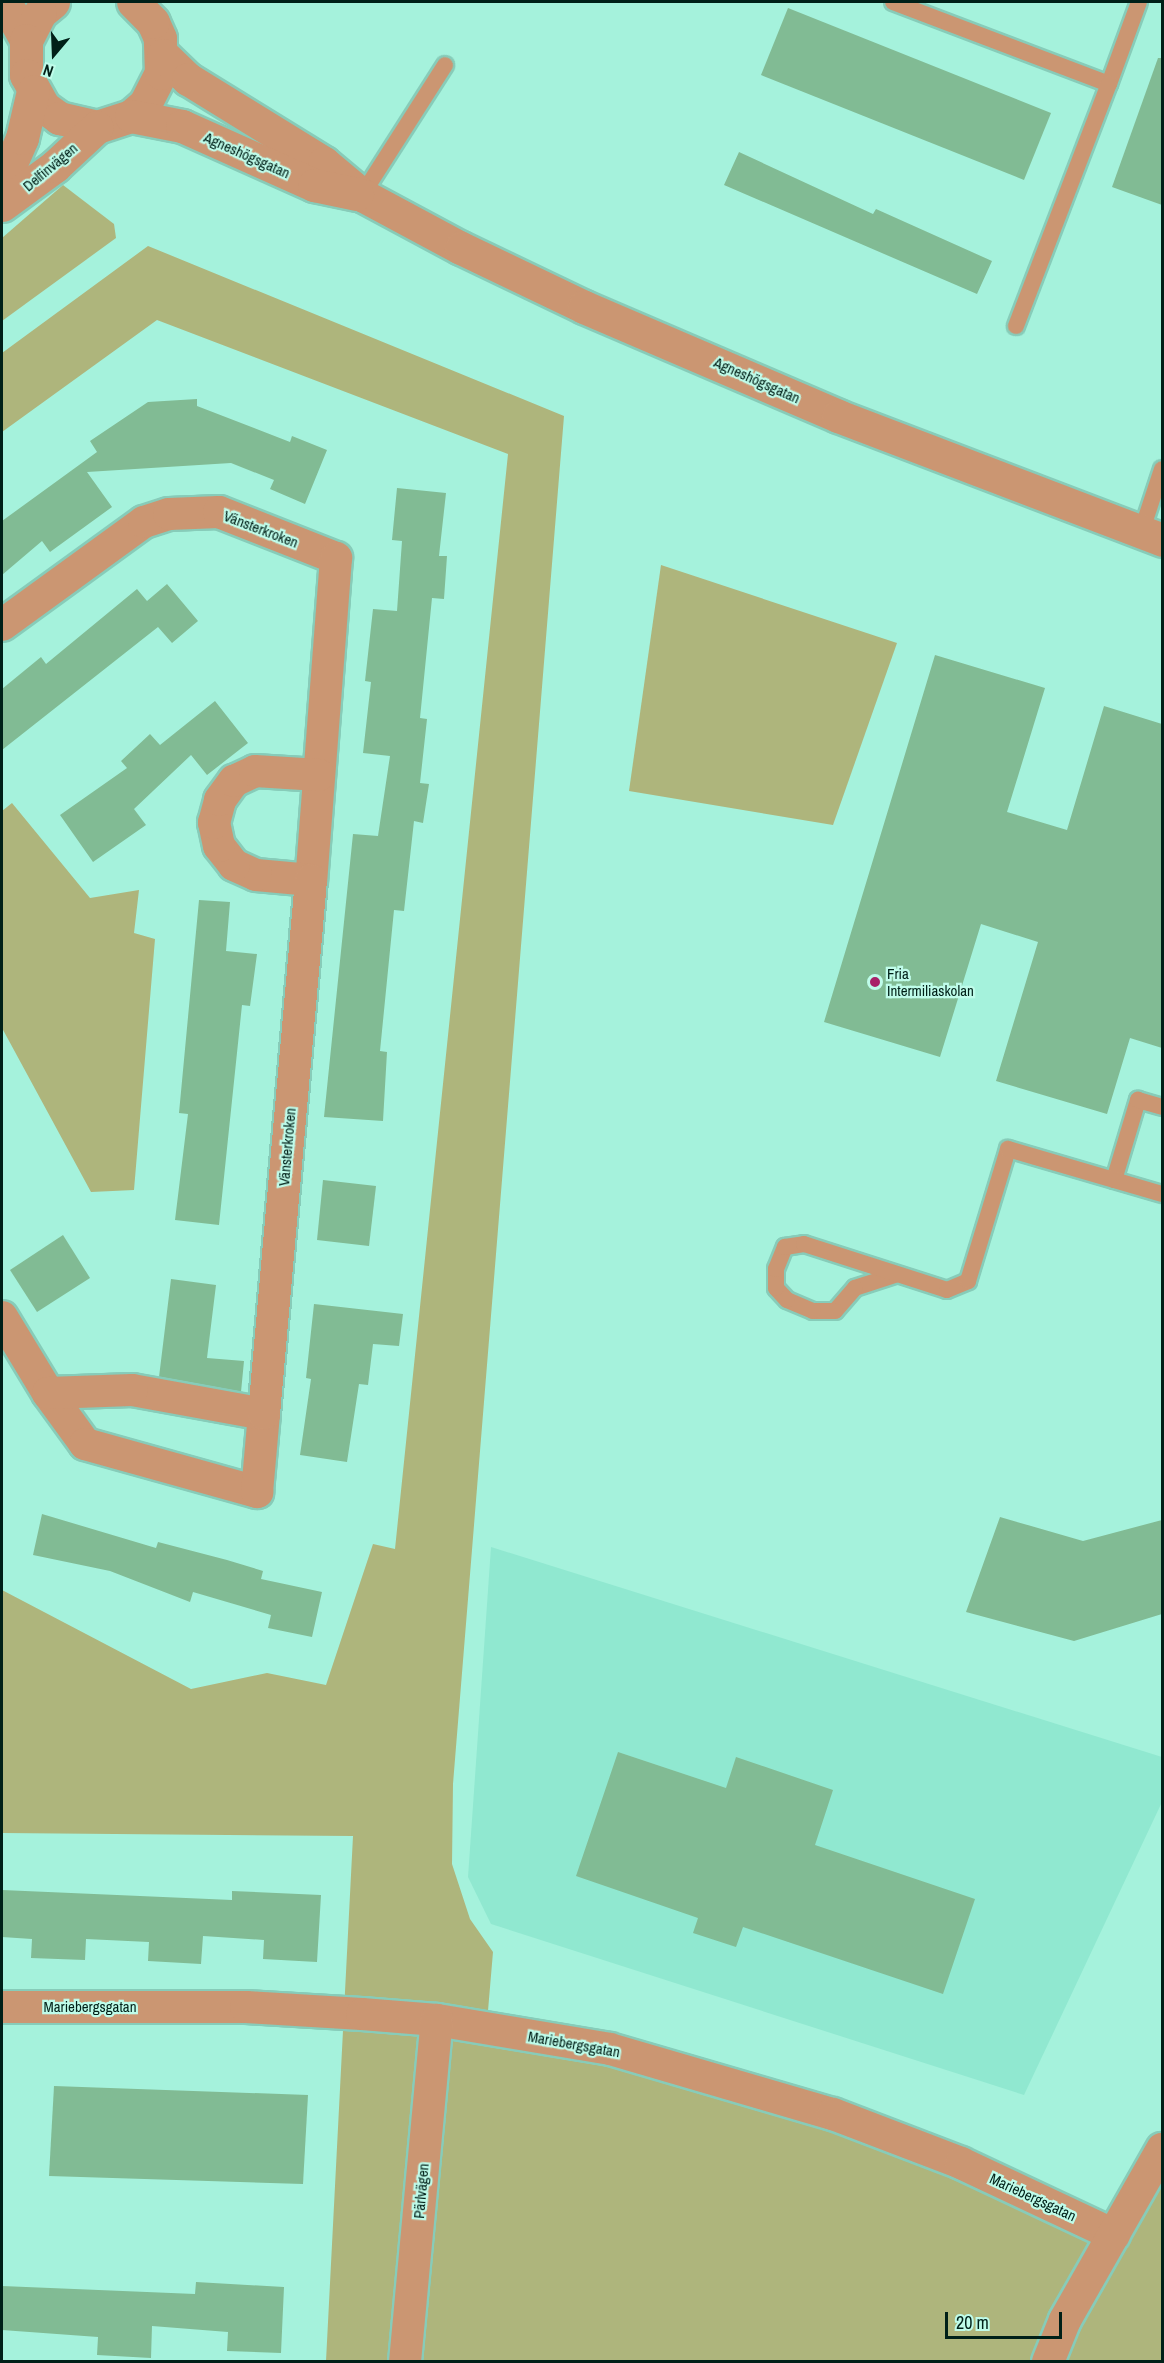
<!DOCTYPE html>
<meta charset="utf-8">
<style>
body{margin:0}
#map{position:relative;width:1164px;height:2363px;overflow:hidden;background:#a5f2dc;font-family:"Archivo Narrow",sans-serif}
div>[style]{position:absolute}
.built>*{inset:0;background:#90e8d0}
.green>*{inset:0;background:#aeb57c}
.building>*{inset:0;background:#81bb94}
.roads{filter:drop-shadow(2px 0 #87ccb9) drop-shadow(-2px 0 #87ccb9) drop-shadow(0 2px #87ccb9) drop-shadow(0 -2px #87ccb9)}
.service>*{height:16px;margin:-8px;padding:0 8px;transform-origin:8px;border-radius:8px;background:#cb9672}
.minor>*{height:32px;margin:-16px;padding:0 16px;transform-origin:16px;border-radius:16px;background:#cb9672}
.tertiary>*{height:33px;margin:-16.5px;padding:0 16.5px;transform-origin:16.5px;border-radius:16.5px;background:#cb9672}
.dots>*{width:16px;height:16px;translate:-50% -50%;box-sizing:border-box;border:3px solid #bffcea;border-radius:50%}
span{translate:-50% -50%;white-space:nowrap;text-align:center;line-height:1.15;-webkit-text-stroke:4.5px #bffcea;paint-order:stroke}
.street-label{font-size:15px;color:#002018}
.poi-label{font-size:15px;color:#002018}
.left{translate:0 -50%;text-align:left}
.frame{position:absolute;inset:0;border:3px solid #002018;pointer-events:none}
.north{position:absolute;left:24px;top:24px;width:60px;height:60px;-webkit-text-stroke:4px #bffcea;paint-order:stroke;rotate:199deg;font-size:16px;font-weight:700;line-height:24px;text-align:center;color:#002018}
.north::after{content:'';display:block;margin:auto;width:21px;height:27px;background:#002018;clip-path:polygon(50% 0,100% 100%,50% 72%,0 100%)}
.scale{position:absolute;left:945px;top:2312px;width:117px;height:27px;box-sizing:border-box;border:3px solid #002018;border-top:0;padding-left:8px;font-size:18px;line-height:21px;white-space:nowrap;color:#002018;-webkit-text-stroke:4px #bffcea;paint-order:stroke}
</style>
<div id="map">
<div class="built">
<i style="clip-path:polygon(491px 1547px,1162px 1757px,1162px 1802px,1024px 2095px,491px 1924px,468px 1877px)"></i>
</div>
<div class="green">
<i style="clip-path:polygon(63px 185px,114px 224px,116px 238px,2px 321px,2px 238px)"></i>
<i style="clip-path:polygon(148px 246px,564px 416px,453px 1784px,452px 1864px,470px 1919px,493px 1952px,485px 2046px,675px 2078px,920px 2160px,1107px 2243px,1162px 2148px,1162px 2361px,326px 2361px,353px 1836px,2px 1833px,2px 1590px,191px 1689px,267px 1673px,326px 1685px,373px 1544px,395px 1549px,508px 454px,157px 320px,2px 432px,2px 353px)"></i>
<i style="clip-path:polygon(661px 565px,897px 643px,833px 825px,629px 791px)"></i>
<i style="clip-path:polygon(12px 803px,90px 898px,139px 890px,134px 933px,155px 939px,134px 1190px,91px 1192px,2px 1028px,2px 811px)"></i>
</div>
<div class="building">
<i style="clip-path:polygon(788px 8px,1051px 113px,1024px 180px,761px 75px)"></i>
<i style="clip-path:polygon(1158px 58px,1162px 58px,1162px 205px,1112px 187px)"></i>
<i style="clip-path:polygon(739px 152px,873px 214px,876px 209px,992px 261px,977px 294px,724px 185px)"></i>
<i style="clip-path:polygon(197px 399px,197px 406px,290px 442px,292px 436px,327px 450px,305px 504px,270px 489px,274px 480px,231px 463px,87px 472px,112px 507px,50px 552px,42px 541px,2px 575px,2px 521px,97px 452px,90px 441px,148px 402px)"></i>
<i style="clip-path:polygon(397px 488px,446px 493px,439px 556px,447px 556px,444px 599px,432px 598px,420px 718px,427px 719px,420px 783px,429px 784px,423px 823px,414px 821px,404px 911px,394px 910px,380px 1051px,387px 1052px,383px 1121px,324px 1117px,353px 834px,378px 836px,390px 756px,363px 753px,371px 682px,365px 681px,373px 609px,397px 611px,402px 541px,392px 540px)"></i>
<i style="clip-path:polygon(167px 584px,198px 621px,172px 643px,158px 627px,2px 750px,2px 689px,41px 657px,46px 664px,137px 589px,147px 601px)"></i>
<i style="clip-path:polygon(935px 655px,1045px 688px,1007px 812px,1067px 830px,1104px 706px,1162px 724px,1162px 1048px,1130px 1038px,1107px 1114px,996px 1081px,1038px 942px,981px 924px,940px 1057px,824px 1022px)"></i>
<i style="clip-path:polygon(215px 701px,248px 743px,207px 775px,191px 755px,134px 809px,146px 825px,93px 862px,60px 815px,127px 768px,121px 761px,150px 734px,160px 745px)"></i>
<i style="clip-path:polygon(199px 900px,230px 902px,226px 951px,257px 954px,250px 1006px,242px 1005px,219px 1225px,175px 1220px,188px 1114px,179px 1113px)"></i>
<i style="clip-path:polygon(323px 1180px,376px 1186px,369px 1246px,317px 1240px)"></i>
<i style="clip-path:polygon(63px 1235px,90px 1278px,37px 1312px,10px 1270px)"></i>
<i style="clip-path:polygon(171px 1279px,216px 1285px,207px 1358px,244px 1361px,241px 1392px,159px 1377px)"></i>
<i style="clip-path:polygon(314px 1304px,403px 1314px,399px 1346px,373px 1344px,368px 1385px,359px 1384px,347px 1462px,300px 1455px,311px 1379px,306px 1378px)"></i>
<i style="clip-path:polygon(42px 1514px,156px 1548px,158px 1542px,227px 1560px,263px 1571px,261px 1579px,322px 1592px,312px 1637px,268px 1628px,271px 1615px,193px 1592px,190px 1602px,110px 1571px,33px 1555px)"></i>
<i style="clip-path:polygon(1000px 1517px,1083px 1541px,1162px 1520px,1162px 1614px,1074px 1641px,966px 1612px)"></i>
<i style="clip-path:polygon(618px 1752px,726px 1788px,736px 1757px,833px 1790px,815px 1845px,975px 1899px,943px 1994px,743px 1927px,736px 1947px,693px 1933px,698px 1918px,576px 1876px)"></i>
<i style="clip-path:polygon(2px 1890px,232px 1900px,232px 1891px,321px 1895px,317px 1962px,263px 1959px,264px 1940px,203px 1936px,201px 1964px,148px 1961px,149px 1942px,86px 1939px,85px 1960px,31px 1958px,32px 1939px,2px 1937px)"></i>
<i style="clip-path:polygon(54px 2086px,308px 2095px,303px 2184px,49px 2176px)"></i>
<i style="clip-path:polygon(196px 2282px,284px 2287px,281px 2353px,227px 2351px,228px 2332px,152px 2326px,151px 2358px,97px 2355px,98px 2337px,2px 2330px,2px 2286px,195px 2294px)"></i>
</div>
<div class="roads">
<div class="service">
<i style="left:893px;top:2px;width:231px;rotate:20.8deg"></i>
<i style="left:1109px;top:84px;width:87px;rotate:-69.9deg"></i>
<i style="left:362px;top:195px;width:154px;rotate:-57.4deg"></i>
<i style="left:1016px;top:326px;width:259px;rotate:-69deg"></i>
<i style="left:1141px;top:533px;width:67px;rotate:-71.8deg"></i>
<i style="left:1114px;top:1180px;width:84px;rotate:-73.3deg"></i>
<i style="left:1138px;top:1100px;width:25px;rotate:16deg"></i>
<i style="left:895px;top:1275px;width:42px;rotate:162deg"></i>
<i style="left:855px;top:1288px;width:30px;rotate:131deg"></i>
<i style="left:835px;top:1311px;width:22px;rotate:180deg"></i>
<i style="left:813px;top:1311px;width:28px;rotate:-157deg"></i>
<i style="left:787px;top:1300px;width:16px;rotate:-133deg"></i>
<i style="left:776px;top:1288px;width:19px;rotate:-90deg"></i>
<i style="left:776px;top:1269px;width:24px;rotate:-68deg"></i>
<i style="left:785px;top:1247px;width:19px;rotate:-9deg"></i>
<i style="left:804px;top:1244px;width:150px;rotate:17.8deg"></i>
<i style="left:947px;top:1290px;width:23px;rotate:-23deg"></i>
<i style="left:968px;top:1281px;width:138px;rotate:-73.1deg"></i>
<i style="left:1008px;top:1149px;width:160px;rotate:16.3deg"></i>
</div>
<div class="minor">
<i style="left:2px;top:625px;width:175px;rotate:-36deg"></i>
<i style="left:144px;top:522px;width:26px;rotate:-18deg"></i>
<i style="left:169px;top:514px;width:50px;rotate:-2.3deg"></i>
<i style="left:219px;top:512px;width:126px;rotate:21.5deg"></i>
<i style="left:336px;top:558px;width:323px;rotate:94.4deg"></i>
<i style="left:311px;top:880px;width:55px;rotate:-174.8deg"></i>
<i style="left:256px;top:875px;width:24px;rotate:-156deg"></i>
<i style="left:234px;top:865px;width:24px;rotate:-128deg"></i>
<i style="left:219px;top:846px;width:24px;rotate:-102deg"></i>
<i style="left:214px;top:823px;width:24px;rotate:-75deg"></i>
<i style="left:220px;top:800px;width:24px;rotate:-54deg"></i>
<i style="left:234px;top:781px;width:23px;rotate:-25deg"></i>
<i style="left:255px;top:771px;width:64px;rotate:3.6deg"></i>
<i style="left:2px;top:1317px;width:89px;rotate:58.8deg"></i>
<i style="left:48px;top:1393px;width:63px;rotate:54deg"></i>
<i style="left:85px;top:1444px;width:179px;rotate:15.6deg"></i>
<i style="left:257px;top:1492px;width:78px;rotate:-84.9deg"></i>
<i style="left:264px;top:1414px;width:134px;rotate:-169.7deg"></i>
<i style="left:132px;top:1390px;width:84px;rotate:178deg"></i>
<i style="left:264px;top:1414px;width:536px;rotate:-84.97deg"></i>
<i style="left:2px;top:2007px;width:244px"></i>
<i style="left:246px;top:2007px;width:116px;rotate:3.5deg"></i>
<i style="left:362px;top:2014px;width:75px;rotate:4.6deg"></i>
<i style="left:437px;top:2020px;width:175px;rotate:9.5deg"></i>
<i style="left:610px;top:2049px;width:232px;rotate:16.3deg"></i>
<i style="left:833px;top:2114px;width:137px;rotate:20.9deg"></i>
<i style="left:961px;top:2163px;width:169px;rotate:25.2deg"></i>
<i style="left:405px;top:2362px;width:343px;rotate:-84.7deg"></i>
<i style="left:1048px;top:2362px;width:45px;rotate:-68deg"></i>
<i style="left:1065px;top:2320px;width:197px;rotate:-60.4deg"></i>
</div>
<div class="tertiary">
<i style="left:5px;top:2px;width:43px;rotate:61.1deg"></i>
<i style="left:53px;top:2px;width:17px;rotate:140deg"></i>
<i style="left:40px;top:13px;width:30px;rotate:117deg"></i>
<i style="left:26px;top:40px;width:35px;rotate:90deg"></i>
<i style="left:26px;top:75px;width:37px;rotate:61deg"></i>
<i style="left:44px;top:107px;width:19px;rotate:36deg"></i>
<i style="left:59px;top:118px;width:39px;rotate:13deg"></i>
<i style="left:97px;top:127px;width:36px;rotate:-18deg"></i>
<i style="left:131px;top:116px;width:18px;rotate:-41deg"></i>
<i style="left:145px;top:104px;width:35px;rotate:-63deg"></i>
<i style="left:161px;top:73px;width:35px;rotate:-92deg"></i>
<i style="left:160px;top:38px;width:17px;rotate:-114deg"></i>
<i style="left:153px;top:22px;width:28px;rotate:-135deg"></i>
<i style="left:163px;top:55px;width:35px;rotate:44deg"></i>
<i style="left:188px;top:79px;width:160px;rotate:31.7deg"></i>
<i style="left:324px;top:163px;width:50px;rotate:40.1deg"></i>
<i style="left:362px;top:195px;width:112px;rotate:28.2deg"></i>
<i style="left:461px;top:248px;width:136px;rotate:25.6deg"></i>
<i style="left:584px;top:307px;width:276px;rotate:23.2deg"></i>
<i style="left:838px;top:416px;width:347px;rotate:20.9deg"></i>
<i style="left:131px;top:116px;width:52px;rotate:11.1deg"></i>
<i style="left:182px;top:126px;width:145px;rotate:24.1deg"></i>
<i style="left:314px;top:185px;width:44px;rotate:11.8deg"></i>
<i style="left:2px;top:184px;width:50px;rotate:-66.5deg"></i>
<i style="left:22px;top:138px;width:48px;rotate:-76.8deg"></i>
<i style="left:2px;top:205px;width:66px;rotate:-36.3deg"></i>
<i style="left:55px;top:166px;width:57px;rotate:-42.9deg"></i>
</div>
</div>
<div class="dots">
<i style="left:875px;top:982px;background:#a82168"></i>
</div>
<div class="street-label">
<span style="left:247px;top:155px;rotate:24deg">Agneshögsgatan</span>
<span style="left:50px;top:167px;rotate:-40deg">Delfinvägen</span>
<span style="left:757px;top:380px;rotate:24deg">Agneshögsgatan</span>
<span style="left:261px;top:529px;rotate:21deg">Vänsterkroken</span>
<span style="left:287px;top:1147px;rotate:-85deg">Vänsterkroken</span>
<span style="left:90px;top:2007px">Mariebergsgatan</span>
<span style="left:574px;top:2044px;rotate:10deg">Mariebergsgatan</span>
<span style="left:421px;top:2191px;rotate:-85deg">Pärlvägen</span>
<span style="left:1033px;top:2197px;rotate:25deg">Mariebergsgatan</span>
</div>
<div class="poi-label">
<span class="left" style="left:887px;top:982px">Fria<br>Intermiliaskolan</span>
</div>
<div class="frame"></div>
<div class="north">N</div>
<div class="scale">20 m</div>
</div>
